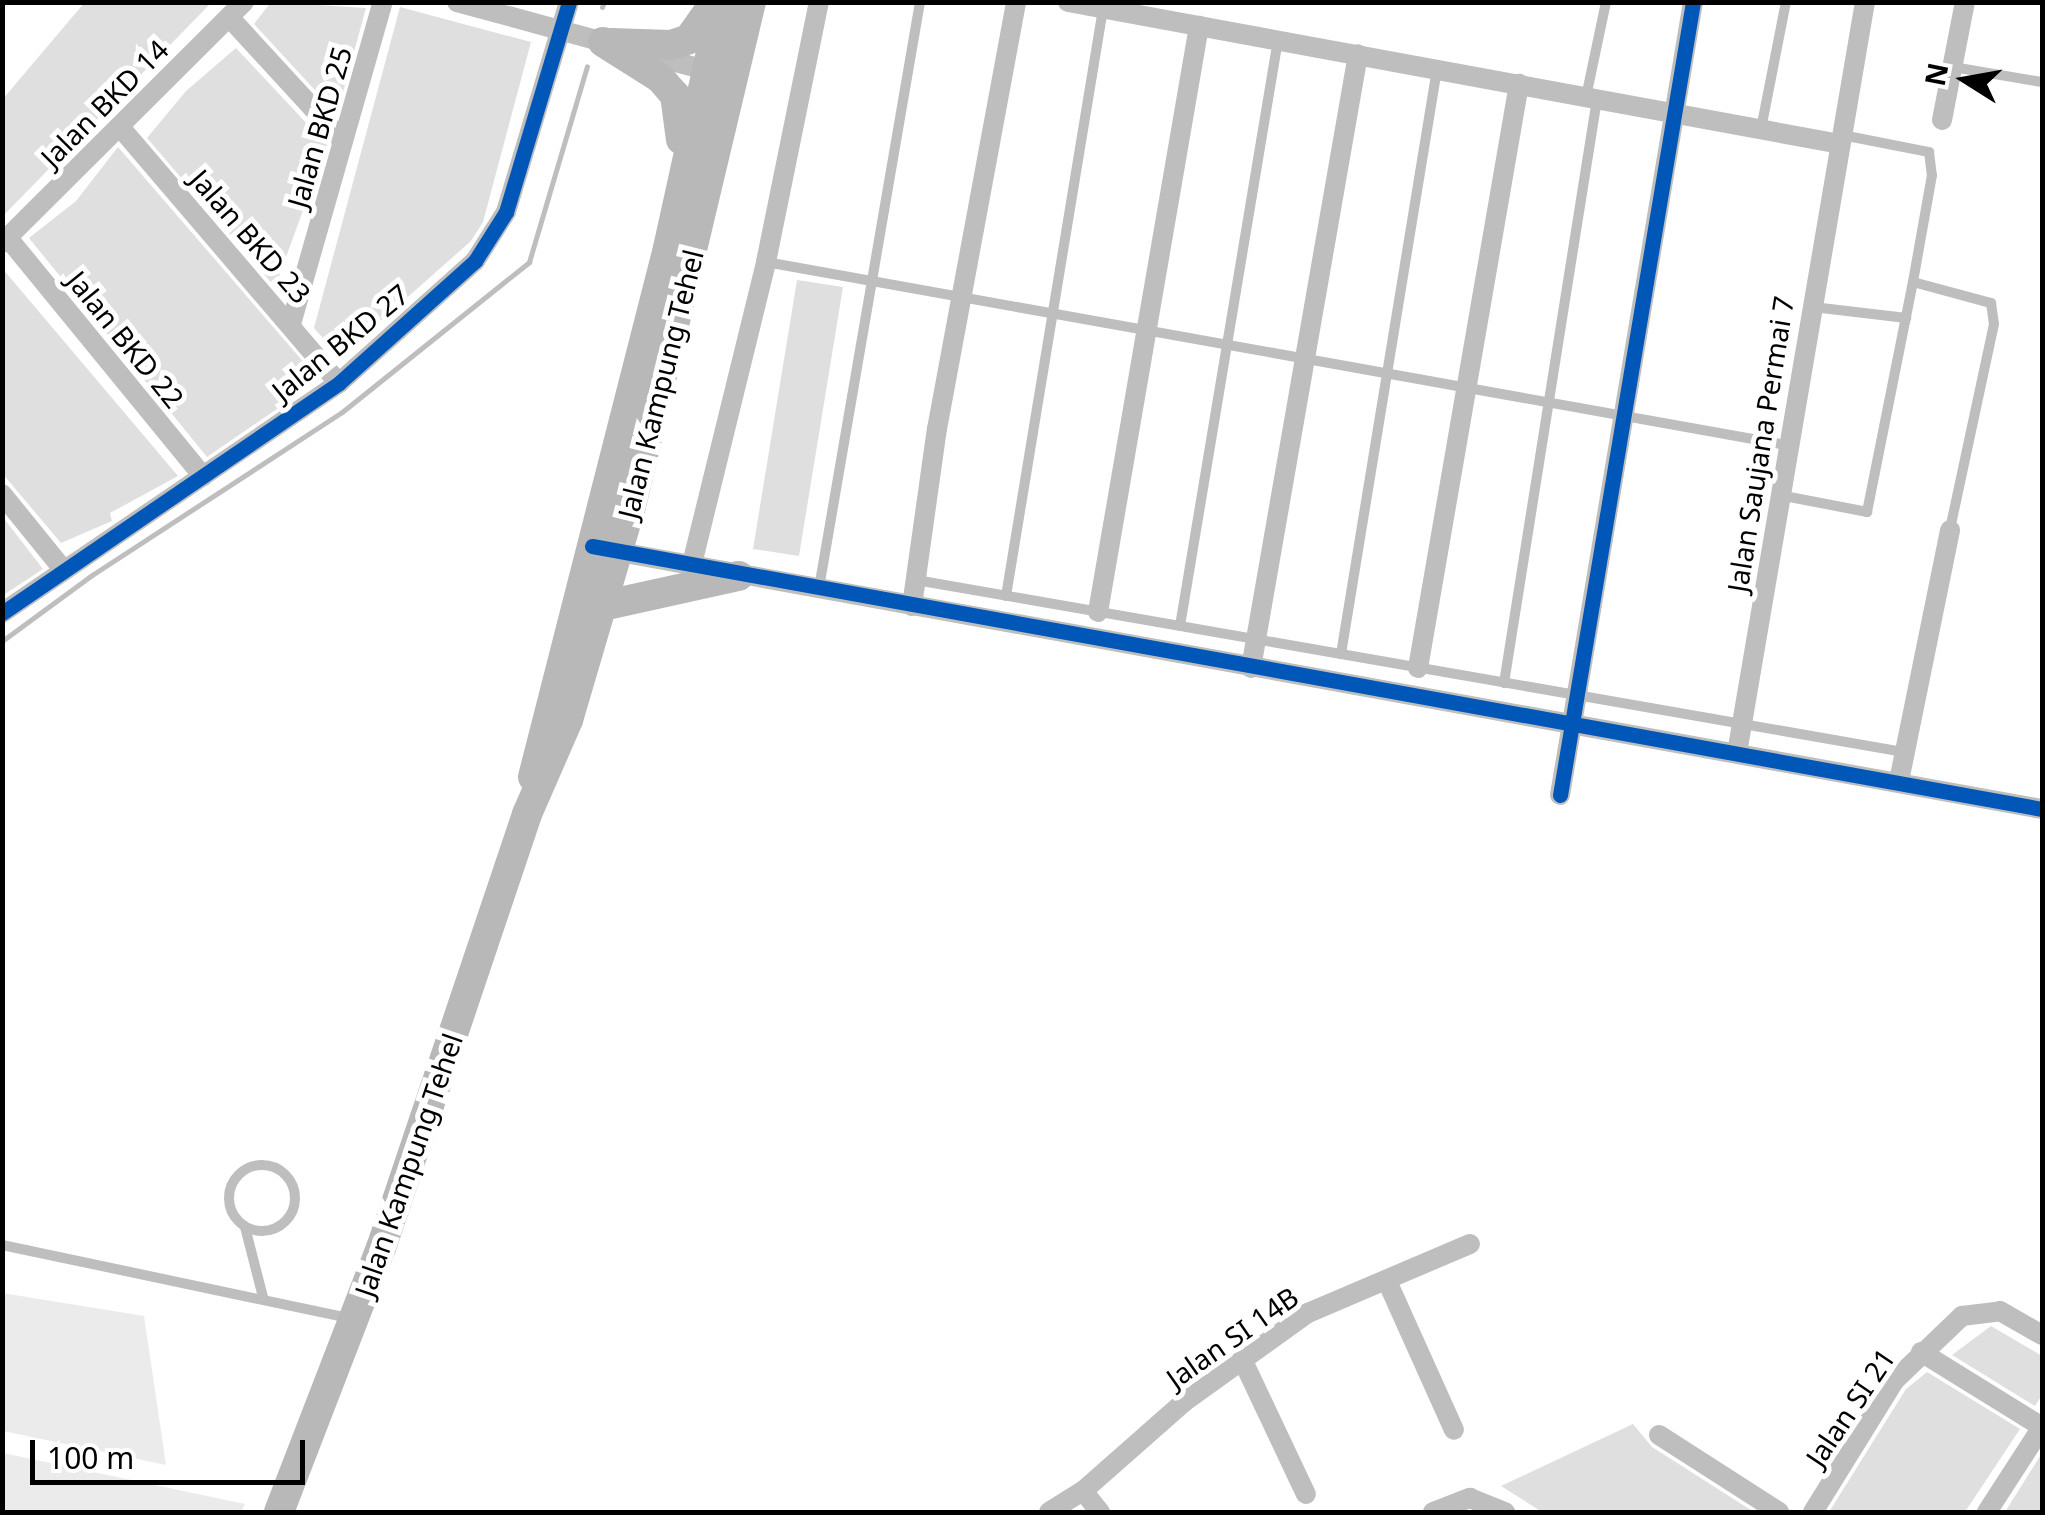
<!DOCTYPE html>
<style>
body{margin:0}
#map{position:relative;width:2045px;height:1515px;overflow:hidden;background:#fff;font-family:"Noto Sans",sans-serif}
div>[style]{position:absolute}
.green>*{inset:0;background:#ebebeb}
.stream>*{height:5px;margin:-2.5px;padding:0 2.5px;transform-origin:2.5px;border-radius:2.5px;background:#bebebe}
.building>*{inset:0;background:#dfdfdf}
.service>*{height:10px;margin:-5px;padding:0 5px;transform-origin:5px;border-radius:5px;background:#bebebe}
.service>.ring{margin:-5px;padding:0;box-sizing:content-box;background:none;border:10px solid #bebebe;border-radius:50%}
.minor>*{height:20px;margin:-10px;padding:0 10px;transform-origin:10px;border-radius:10px;background:#bebebe}
.secondary>*{height:30px;margin:-15px;padding:0 15px;transform-origin:15px;border-radius:15px;background:#b8b8b8}
.cycleway>*{height:15px;margin:-7.5px;padding:0 7.5px;transform-origin:7.5px;border-radius:7.5px;background:#0057b8}
span{translate:-50% -50%;white-space:nowrap;text-align:center;line-height:1.15;-webkit-text-stroke:10px #fff;paint-order:stroke}
.street-label{font-size:28px;color:#000}
.frame{position:absolute;inset:0;border:5px solid #000;pointer-events:none}
.north{position:absolute;left:1915px;top:30px;width:100px;height:100px;-webkit-text-stroke:8px #fff;paint-order:stroke;rotate:281deg;font-size:28px;font-weight:700;line-height:40px;text-align:center;color:#000}
.north::after{content:'';display:block;margin:auto;width:35px;height:45px;background:#000;clip-path:polygon(50% 0,100% 100%,50% 72%,0 100%)}
.scale{position:absolute;left:30px;top:1440px;width:275px;height:45px;box-sizing:border-box;border:5px solid #000;border-top:0;padding-left:12px;font-size:30px;line-height:35px;white-space:nowrap;color:#000;-webkit-text-stroke:8px #fff;paint-order:stroke}
</style>
<div id="map">
<div class="green">
<i style="clip-path:polygon(2px 1293px,144px 1316px,166px 1465px,3px 1431px)"></i>
<i style="clip-path:polygon(3px 1453px,245px 1504px,241px 1512px,3px 1512px)"></i>
</div>
<div class="stream">
<i style="left:602px;top:7px;width:5px;rotate:-68deg"></i>
<i style="left:2px;top:641px;width:112px;rotate:-36.3deg"></i>
<i style="left:92px;top:575px;width:298px;rotate:-33.1deg"></i>
<i style="left:342px;top:412px;width:240px;rotate:-38.7deg"></i>
<i style="left:529px;top:262px;width:204px;rotate:-73.5deg"></i>
</div>
<div class="building">
<i style="clip-path:polygon(85px 2px,212px 2px,2px 217px,2px 100px)"></i>
<i style="clip-path:polygon(271px 2px,366px 8px,337px 114px,254px 24px)"></i>
<i style="clip-path:polygon(400px 7px,531px 42px,483px 222px,471px 241px,340px 357px,314px 328px)"></i>
<i style="clip-path:polygon(236px 48px,327px 145px,275px 287px,147px 138px,186px 91px)"></i>
<i style="clip-path:polygon(118px 147px,319px 380px,207px 457px,29px 238px,76px 201px)"></i>
<i style="clip-path:polygon(2px 268px,178px 476px,110px 513px,112px 521px,61px 543px,2px 473px)"></i>
<i style="clip-path:polygon(797px 280px,843px 287px,799px 556px,753px 549px)"></i>
<i style="clip-path:polygon(2px 516px,43px 569px,2px 596px)"></i>
<i style="clip-path:polygon(1991px 1326px,2042px 1356px,2042px 1395px,2035px 1406px,1952px 1355px)"></i>
<i style="clip-path:polygon(1927px 1372px,2020px 1429px,1965px 1512px,1829px 1512px,1906px 1389px)"></i>
<i style="clip-path:polygon(1633px 1424px,1652px 1447px,1754px 1512px,1542px 1512px,1501px 1486px)"></i>
<i style="clip-path:polygon(2042px 1453px,2042px 1512px,2005px 1512px)"></i>
</div>
<div class="service">
<i style="left:1953px;top:67px;width:90px;rotate:9.6deg"></i>
<i style="left:1586px;top:97px;width:97px;rotate:-78.1deg"></i>
<i style="left:1761px;top:129px;width:129px;rotate:-78.9deg"></i>
<i style="left:1842px;top:135px;width:89px;rotate:11.1deg"></i>
<i style="left:1929px;top:152px;width:23px;rotate:83deg"></i>
<i style="left:1932px;top:175px;width:109px;rotate:100.1deg"></i>
<i style="left:1913px;top:282px;width:81px;rotate:15.1deg"></i>
<i style="left:1991px;top:303px;width:21px;rotate:82deg"></i>
<i style="left:1994px;top:324px;width:211px;rotate:102.1deg"></i>
<i style="left:766px;top:262px;width:1036px;rotate:10.17deg"></i>
<i style="left:1813px;top:307px;width:94px;rotate:6.7deg"></i>
<i style="left:1779px;top:495px;width:90px;rotate:10.9deg"></i>
<i style="left:1867px;top:512px;width:235px;rotate:-78.7deg"></i>
<i style="left:916px;top:580px;width:1003px;rotate:9.88deg"></i>
<i style="left:819px;top:588px;width:595px;rotate:-80.22deg"></i>
<i style="left:1006px;top:596px;width:595px;rotate:-80.62deg"></i>
<i style="left:1180px;top:626px;width:594px;rotate:-80.51deg"></i>
<i style="left:1341px;top:654px;width:593px;rotate:-80.68deg"></i>
<i style="left:1504px;top:683px;width:591px;rotate:-80.95deg"></i>
<i class="ring" style="left:229px;top:1165px;width:56px;height:56px"></i>
<i style="left:245px;top:1227px;width:72px;rotate:75.6deg"></i>
<i style="left:2px;top:1245px;width:355px;rotate:11.9deg"></i>
</div>
<div class="minor">
<i style="left:457px;top:2px;width:163px;rotate:15.3deg"></i>
<i style="left:1068px;top:2px;width:785px;rotate:10.42deg"></i>
<i style="left:229px;top:17px;width:168px;rotate:47.4deg"></i>
<i style="left:642px;top:53px;width:66px;rotate:14.9deg"></i>
<i style="left:1942px;top:120px;width:120px;rotate:-79deg"></i>
<i style="left:120px;top:127px;width:337px;rotate:49.5deg"></i>
<i style="left:8px;top:238px;width:308px;rotate:50.7deg"></i>
<i style="left:2px;top:243px;width:342px;rotate:-44.9deg"></i>
<i style="left:291px;top:324px;width:335px;rotate:-74.1deg"></i>
<i style="left:2px;top:494px;width:95px;rotate:51deg"></i>
<i style="left:608px;top:550px;width:1457px;rotate:10.24deg"></i>
<i style="left:691px;top:568px;width:315px;rotate:-76.2deg"></i>
<i style="left:766px;top:262px;width:265px;rotate:-78.5deg"></i>
<i style="left:912px;top:606px;width:179px;rotate:-82deg"></i>
<i style="left:937px;top:429px;width:434px;rotate:-79.5deg"></i>
<i style="left:1098px;top:612px;width:595px;rotate:-80.22deg"></i>
<i style="left:2px;top:613px;width:408px;rotate:-34.3deg"></i>
<i style="left:339px;top:383px;width:183px;rotate:-41.9deg"></i>
<i style="left:475px;top:261px;width:58px;rotate:-57.7deg"></i>
<i style="left:506px;top:212px;width:219px;rotate:-73.3deg"></i>
<i style="left:1251px;top:668px;width:623px;rotate:-80.11deg"></i>
<i style="left:1418px;top:668px;width:593px;rotate:-80.19deg"></i>
<i style="left:1737px;top:753px;width:762px;rotate:-80.33deg"></i>
<i style="left:1899px;top:781px;width:256px;rotate:-78.5deg"></i>
<i style="left:1560px;top:795px;width:804px;rotate:-80.48deg"></i>
<i style="left:1387px;top:1281px;width:163px;rotate:65.8deg"></i>
<i style="left:1921px;top:1352px;width:142px;rotate:31.8deg"></i>
<i style="left:1243px;top:1361px;width:147px;rotate:64.7deg"></i>
<i style="left:1659px;top:1435px;width:143px;rotate:32.7deg"></i>
<i style="left:1083px;top:1491px;width:27px;rotate:51deg"></i>
<i style="left:1049px;top:1512px;width:40px;rotate:-32deg"></i>
<i style="left:1083px;top:1491px;width:135px;rotate:-41.4deg"></i>
<i style="left:1184px;top:1402px;width:153px;rotate:-35.7deg"></i>
<i style="left:1308px;top:1313px;width:176px;rotate:-23.1deg"></i>
<i style="left:1433px;top:1512px;width:40px;rotate:-21deg"></i>
<i style="left:1470px;top:1498px;width:38px;rotate:22deg"></i>
<i style="left:1813px;top:1512px;width:155px;rotate:-58.2deg"></i>
<i style="left:1895px;top:1380px;width:93px;rotate:-43.7deg"></i>
<i style="left:1962px;top:1316px;width:38px;rotate:-7deg"></i>
<i style="left:2000px;top:1311px;width:48px;rotate:29.7deg"></i>
<i style="left:1987px;top:1512px;width:101px;rotate:-57.1deg"></i>
</div>
<div class="secondary">
<i style="left:603px;top:42px;width:67px;rotate:32.3deg"></i>
<i style="left:660px;top:78px;width:23px;rotate:49deg"></i>
<i style="left:675px;top:95px;width:45px;rotate:82.4deg"></i>
<i style="left:611px;top:43px;width:60px;rotate:1.9deg"></i>
<i style="left:671px;top:45px;width:19px;rotate:-18deg"></i>
<i style="left:689px;top:39px;width:45px;rotate:-54.9deg"></i>
<i style="left:602px;top:606px;width:140px;rotate:-12.4deg"></i>
<i style="left:533px;top:777px;width:546px;rotate:-75.68deg"></i>
<i style="left:668px;top:248px;width:252px;rotate:-77.6deg"></i>
<i style="left:279px;top:1512px;width:283px;rotate:-68.9deg"></i>
<i style="left:381px;top:1248px;width:458px;rotate:-71.4deg"></i>
<i style="left:527px;top:814px;width:103px;rotate:-66.4deg"></i>
<i style="left:568px;top:720px;width:223px;rotate:-73.6deg"></i>
<i style="left:631px;top:506px;width:518px;rotate:-76.61deg"></i>
</div>
<div class="cycleway">
<i style="left:592px;top:546px;width:1474px;rotate:10.28deg"></i>
<i style="left:2px;top:613px;width:408px;rotate:-34.3deg"></i>
<i style="left:339px;top:383px;width:183px;rotate:-41.9deg"></i>
<i style="left:475px;top:261px;width:58px;rotate:-57.7deg"></i>
<i style="left:506px;top:212px;width:219px;rotate:-73.3deg"></i>
<i style="left:1560px;top:795px;width:804px;rotate:-80.48deg"></i>
</div>
<div class="street-label">
<span style="left:104px;top:103px;rotate:-45deg">Jalan BKD 14</span>
<span style="left:319px;top:127px;rotate:-74deg">Jalan BKD 25</span>
<span style="left:251px;top:236px;rotate:49deg">Jalan BKD 23</span>
<span style="left:126px;top:339px;rotate:51deg">Jalan BKD 22</span>
<span style="left:340px;top:342px;rotate:-39deg">Jalan BKD 27</span>
<span style="left:660px;top:384px;rotate:-76deg">Jalan Kampung Tehel</span>
<span style="left:1760px;top:444px;rotate:-81deg">Jalan Saujana Permai 7</span>
<span style="left:408px;top:1165px;rotate:-71deg">Jalan Kampung Tehel</span>
<span style="left:1232px;top:1337px;rotate:-35deg">Jalan SI 14B</span>
<span style="left:1850px;top:1407px;rotate:-56deg">Jalan SI 21</span>
</div>
<div class="frame"></div>
<div class="north">N</div>
<div class="scale">100 m</div>
</div>
